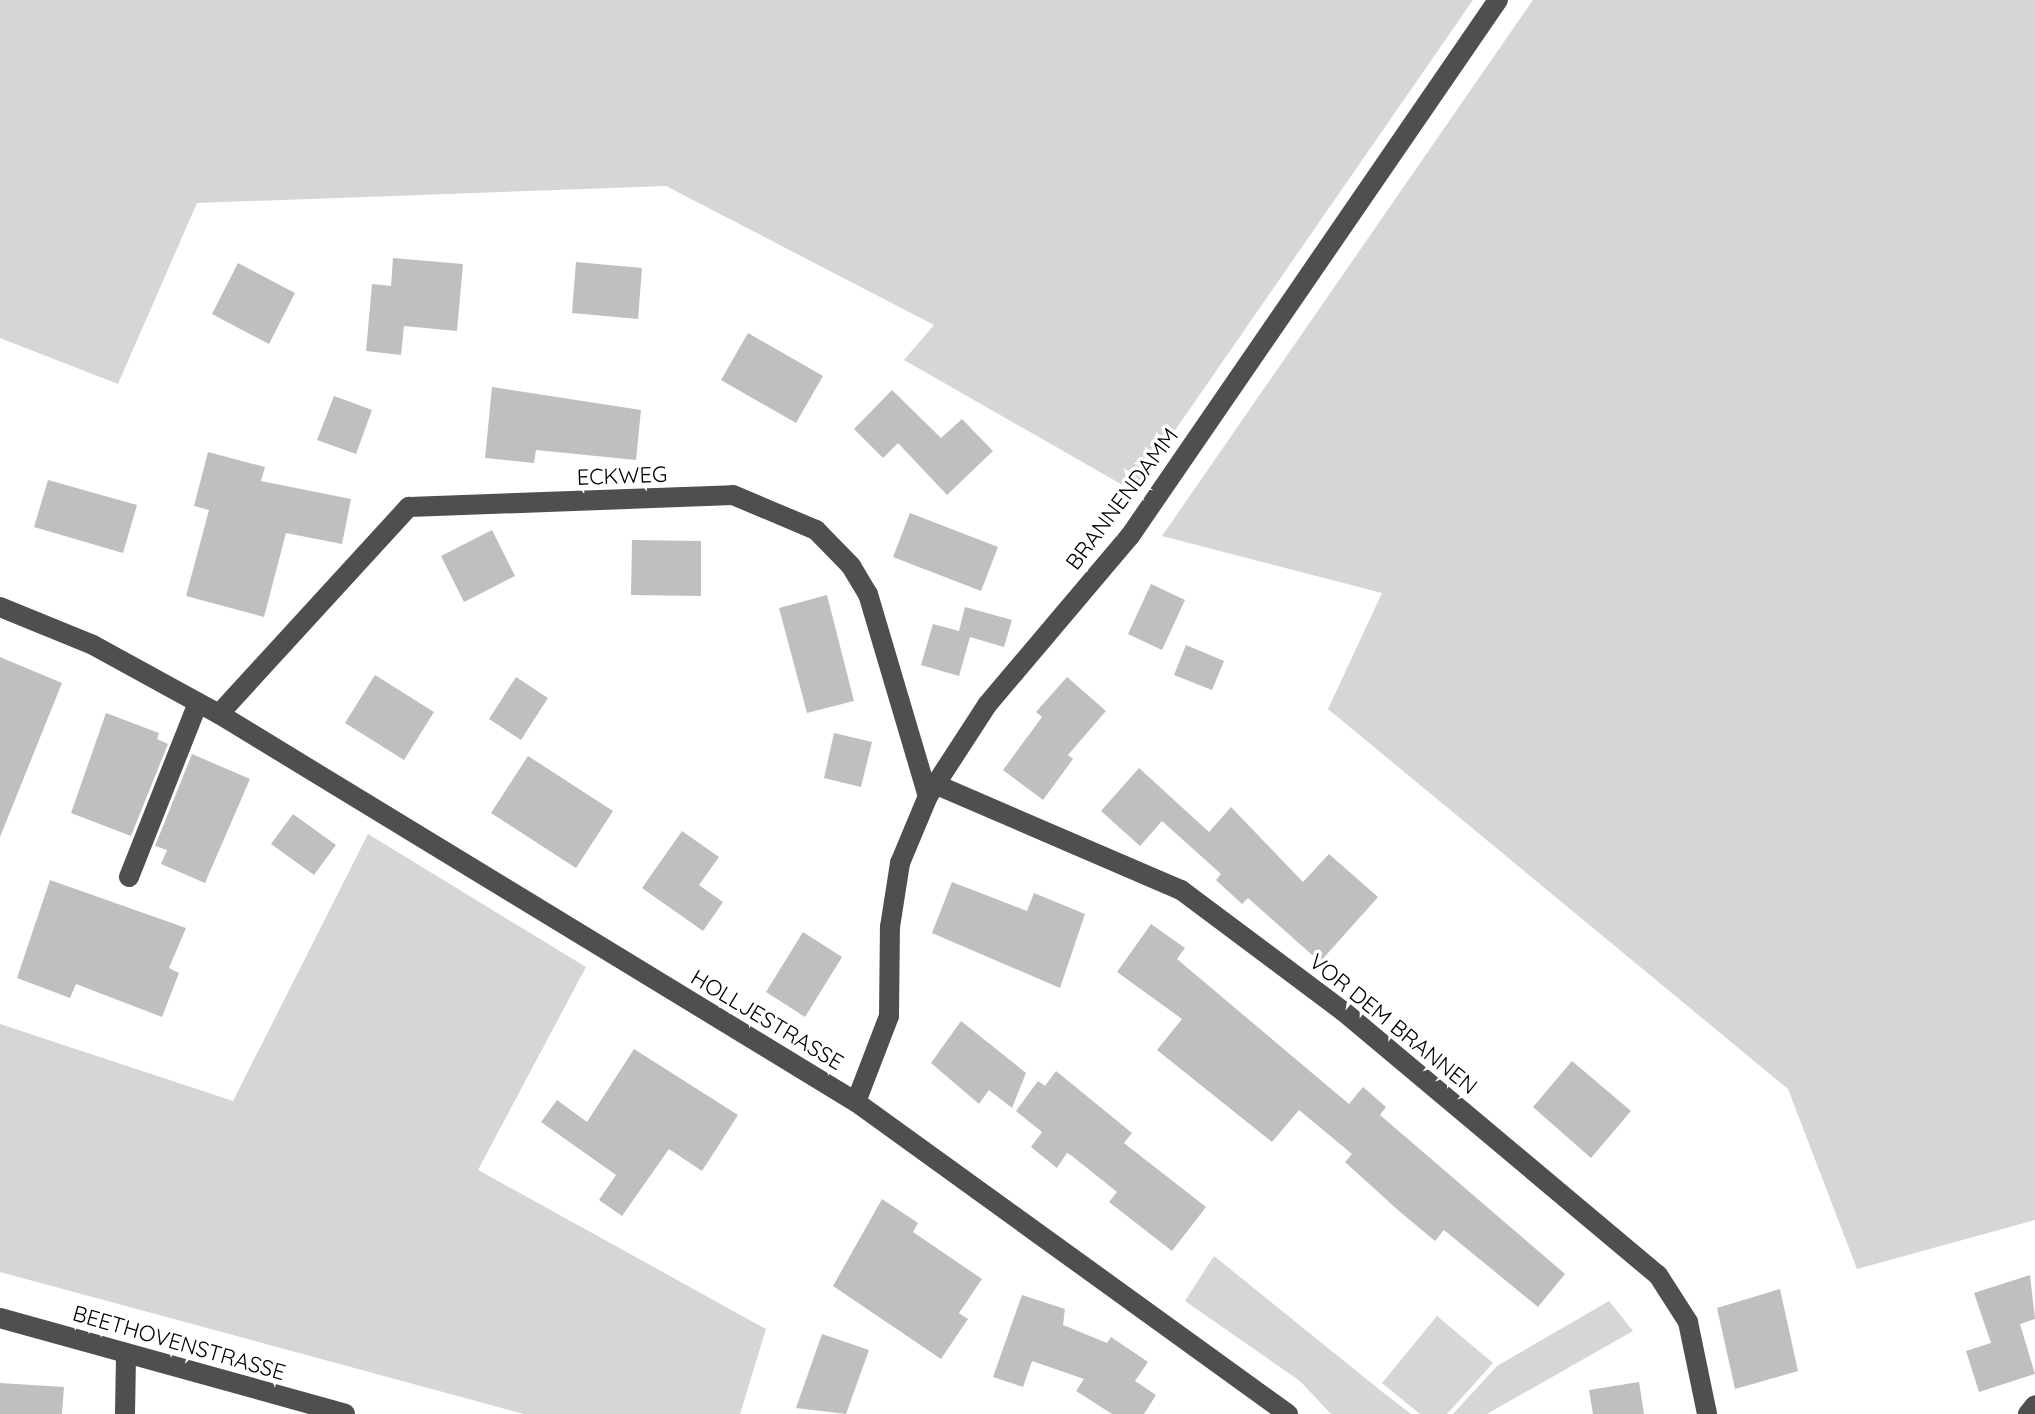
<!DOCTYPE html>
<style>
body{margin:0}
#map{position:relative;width:2035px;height:1414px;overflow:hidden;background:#fff;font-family:Quicksand,sans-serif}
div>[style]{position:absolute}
.green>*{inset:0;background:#d6d6d6}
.building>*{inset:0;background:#bfbfbf}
.minor>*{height:20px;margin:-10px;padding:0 10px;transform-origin:10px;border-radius:10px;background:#4f4f4f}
span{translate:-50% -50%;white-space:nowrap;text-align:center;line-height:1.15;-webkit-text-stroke:7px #fff;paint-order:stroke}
.street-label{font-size:22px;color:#000}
</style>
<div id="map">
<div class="green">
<i style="clip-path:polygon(0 0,1473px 0,1133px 491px,904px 360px,934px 325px,666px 186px,197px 203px,118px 384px,0 338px)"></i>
<i style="clip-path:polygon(1533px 0,2035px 0,2035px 1220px,1857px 1269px,1788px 1089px,1328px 709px,1382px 593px,1162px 536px)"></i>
<i style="clip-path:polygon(368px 834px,586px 967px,478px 1170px,766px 1329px,740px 1414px,524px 1414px,0 1272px,0 1024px,233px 1101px)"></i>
<i style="clip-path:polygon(1214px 1256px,1380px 1390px,1411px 1414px,1331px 1414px,1300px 1381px,1185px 1301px)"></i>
<i style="clip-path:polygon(1609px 1301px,1633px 1331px,1487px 1414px,1453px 1414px,1497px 1366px)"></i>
<i style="clip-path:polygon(1437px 1316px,1493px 1363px,1447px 1414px,1420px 1414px,1382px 1383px)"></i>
</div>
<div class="building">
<i style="clip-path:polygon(393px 258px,463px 264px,457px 331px,404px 326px,401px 355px,366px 351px,372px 284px,391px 286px)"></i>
<i style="clip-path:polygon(576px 262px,642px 268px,638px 319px,572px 313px)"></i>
<i style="clip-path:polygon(238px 263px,295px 293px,269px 344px,212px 314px)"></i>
<i style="clip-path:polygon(748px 333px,823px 376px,796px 423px,721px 380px)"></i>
<i style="clip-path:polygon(492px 387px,641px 410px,636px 460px,536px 450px,534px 463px,485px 458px)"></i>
<i style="clip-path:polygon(892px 390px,941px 438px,962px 419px,993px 451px,947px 495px,898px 443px,883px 458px,854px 429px)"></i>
<i style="clip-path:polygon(334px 396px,372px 410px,356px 454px,317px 440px)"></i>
<i style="clip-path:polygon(208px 452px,265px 467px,261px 481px,351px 499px,342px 544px,286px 533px,264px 617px,186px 596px,209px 510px,194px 506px)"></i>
<i style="clip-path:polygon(48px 480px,137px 505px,123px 553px,34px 527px)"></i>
<i style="clip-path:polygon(910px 513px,998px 547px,981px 591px,893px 557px)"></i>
<i style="clip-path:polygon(492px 530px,515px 576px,464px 602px,441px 556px)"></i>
<i style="clip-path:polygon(632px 540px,701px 541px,701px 596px,631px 595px)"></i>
<i style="clip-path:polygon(1151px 584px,1185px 600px,1162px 650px,1128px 634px)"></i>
<i style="clip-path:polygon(827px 595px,854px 701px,807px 713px,779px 608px)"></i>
<i style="clip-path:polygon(965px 607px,1012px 620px,1004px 647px,970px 637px,959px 676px,921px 665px,933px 624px,959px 631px)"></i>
<i style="clip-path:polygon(1186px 645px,1224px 661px,1212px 690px,1174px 675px)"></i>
<i style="clip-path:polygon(0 657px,62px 683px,0 837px)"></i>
<i style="clip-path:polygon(375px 675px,434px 712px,404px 760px,345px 723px)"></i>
<i style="clip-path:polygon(516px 677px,548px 698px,521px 740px,489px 719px)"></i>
<i style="clip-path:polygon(1067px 677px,1106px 711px,1068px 755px,1073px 759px,1043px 800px,1003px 770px,1042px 717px,1036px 712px)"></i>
<i style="clip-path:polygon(106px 713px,159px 733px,157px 739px,168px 744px,131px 836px,71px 813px)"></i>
<i style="clip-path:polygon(834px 733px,872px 742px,861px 787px,824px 778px)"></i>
<i style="clip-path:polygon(192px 754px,250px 779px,205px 883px,161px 864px,167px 850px,155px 846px)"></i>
<i style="clip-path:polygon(528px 756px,613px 811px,576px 868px,491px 813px)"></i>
<i style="clip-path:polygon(1139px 768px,1209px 832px,1231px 807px,1303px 882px,1329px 854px,1378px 897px,1320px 962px,1248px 898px,1242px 904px,1216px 880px,1221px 874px,1162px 821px,1140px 846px,1101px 811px)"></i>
<i style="clip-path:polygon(293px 814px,336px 845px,314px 875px,271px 844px)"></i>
<i style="clip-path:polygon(682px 831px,719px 857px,699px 885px,723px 902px,703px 931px,642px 888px)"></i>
<i style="clip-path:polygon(50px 880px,186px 928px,169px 968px,179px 973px,162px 1017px,76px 984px,70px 998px,17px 978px)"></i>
<i style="clip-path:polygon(952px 882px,1027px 911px,1034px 893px,1085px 914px,1060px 988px,932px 933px)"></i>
<i style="clip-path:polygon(1151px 924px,1185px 948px,1177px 959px,1349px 1104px,1363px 1087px,1386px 1107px,1380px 1115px,1565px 1274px,1538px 1307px,1444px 1230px,1435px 1241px,1399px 1211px,1345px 1162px,1352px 1154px,1299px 1110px,1272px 1142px,1157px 1050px,1182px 1019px,1117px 972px)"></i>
<i style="clip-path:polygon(803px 932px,842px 957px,805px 1017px,766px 992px)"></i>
<i style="clip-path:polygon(961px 1021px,1026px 1073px,1012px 1108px,989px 1090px,979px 1104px,931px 1063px)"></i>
<i style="clip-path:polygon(634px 1049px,738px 1115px,702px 1171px,669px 1149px,622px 1216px,599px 1200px,616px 1175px,541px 1122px,557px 1100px,587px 1122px)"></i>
<i style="clip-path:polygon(1572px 1061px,1631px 1111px,1591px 1158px,1533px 1107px)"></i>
<i style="clip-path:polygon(1056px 1071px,1132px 1133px,1124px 1143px,1206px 1207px,1172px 1251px,1109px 1202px,1117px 1192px,1072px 1156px,1067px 1153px,1057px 1168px,1031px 1147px,1042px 1132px,1016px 1111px,1038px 1081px,1045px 1086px)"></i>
<i style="clip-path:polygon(882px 1199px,918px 1223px,913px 1232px,982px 1279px,959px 1313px,968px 1319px,941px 1359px,833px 1286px)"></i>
<i style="clip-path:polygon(2030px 1275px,2035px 1319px,2020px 1324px,2035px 1374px,1979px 1392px,1966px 1351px,1991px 1343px,1974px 1293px)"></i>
<i style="clip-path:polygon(1780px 1289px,1798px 1371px,1735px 1389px,1717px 1308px)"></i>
<i style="clip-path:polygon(1022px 1295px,1065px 1309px,1063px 1325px,1107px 1343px,1111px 1337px,1148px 1362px,1135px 1381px,1156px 1395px,1144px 1414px,1112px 1414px,1076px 1391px,1084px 1379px,1032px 1361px,1023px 1387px,993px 1377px)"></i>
<i style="clip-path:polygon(822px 1334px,869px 1350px,846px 1414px,796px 1408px)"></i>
<i style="clip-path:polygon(1639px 1382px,1644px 1414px,1593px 1414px,1589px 1390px)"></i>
<i style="clip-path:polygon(0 1383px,64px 1387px,62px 1414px,0 1414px)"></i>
</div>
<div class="minor">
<i style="left:0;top:607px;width:100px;rotate:22.2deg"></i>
<i style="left:93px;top:645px;width:144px;rotate:28.7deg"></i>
<i style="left:219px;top:714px;width:746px;rotate:31.35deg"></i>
<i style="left:856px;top:1102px;width:533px;rotate:35.84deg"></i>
<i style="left:219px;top:714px;width:281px;rotate:-47.5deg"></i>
<i style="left:409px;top:507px;width:324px;rotate:-2.1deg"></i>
<i style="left:733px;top:495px;width:90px;rotate:22.9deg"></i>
<i style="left:816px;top:530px;width:50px;rotate:45.8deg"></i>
<i style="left:851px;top:566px;width:33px;rotate:59deg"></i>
<i style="left:868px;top:594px;width:211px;rotate:73.5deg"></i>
<i style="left:937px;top:785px;width:266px;rotate:23.3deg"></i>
<i style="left:1181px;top:890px;width:202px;rotate:36.8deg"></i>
<i style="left:1343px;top:1011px;width:411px;rotate:40deg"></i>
<i style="left:1658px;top:1275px;width:56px;rotate:57.4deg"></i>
<i style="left:1688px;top:1322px;width:94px;rotate:78.3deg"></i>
<i style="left:129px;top:877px;width:187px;rotate:-68.4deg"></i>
<i style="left:856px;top:1102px;width:92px;rotate:-69deg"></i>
<i style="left:889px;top:1016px;width:89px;rotate:-89.4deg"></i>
<i style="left:890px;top:927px;width:65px;rotate:-81.1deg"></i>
<i style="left:900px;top:863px;width:73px;rotate:-67.3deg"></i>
<i style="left:928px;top:796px;width:108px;rotate:-57deg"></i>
<i style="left:987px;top:705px;width:221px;rotate:-49.8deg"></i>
<i style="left:1130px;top:536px;width:650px;rotate:-55.53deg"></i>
<i style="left:0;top:1318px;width:358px;rotate:15.5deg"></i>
<i style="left:125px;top:1414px;width:59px;rotate:-89deg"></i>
<i style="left:2028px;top:1414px;width:11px;rotate:-52deg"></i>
</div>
<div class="street-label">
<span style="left:622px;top:476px;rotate:-2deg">ECKWEG</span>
<span style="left:1122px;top:499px;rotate:-53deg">BRANNENDAMM</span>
<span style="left:767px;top:1020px;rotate:31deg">HOLLJESTRASSE</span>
<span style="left:1393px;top:1024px;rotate:39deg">VOR DEM BRANNEN</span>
<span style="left:179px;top:1343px;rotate:16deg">BEETHOVENSTRASSE</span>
</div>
</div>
